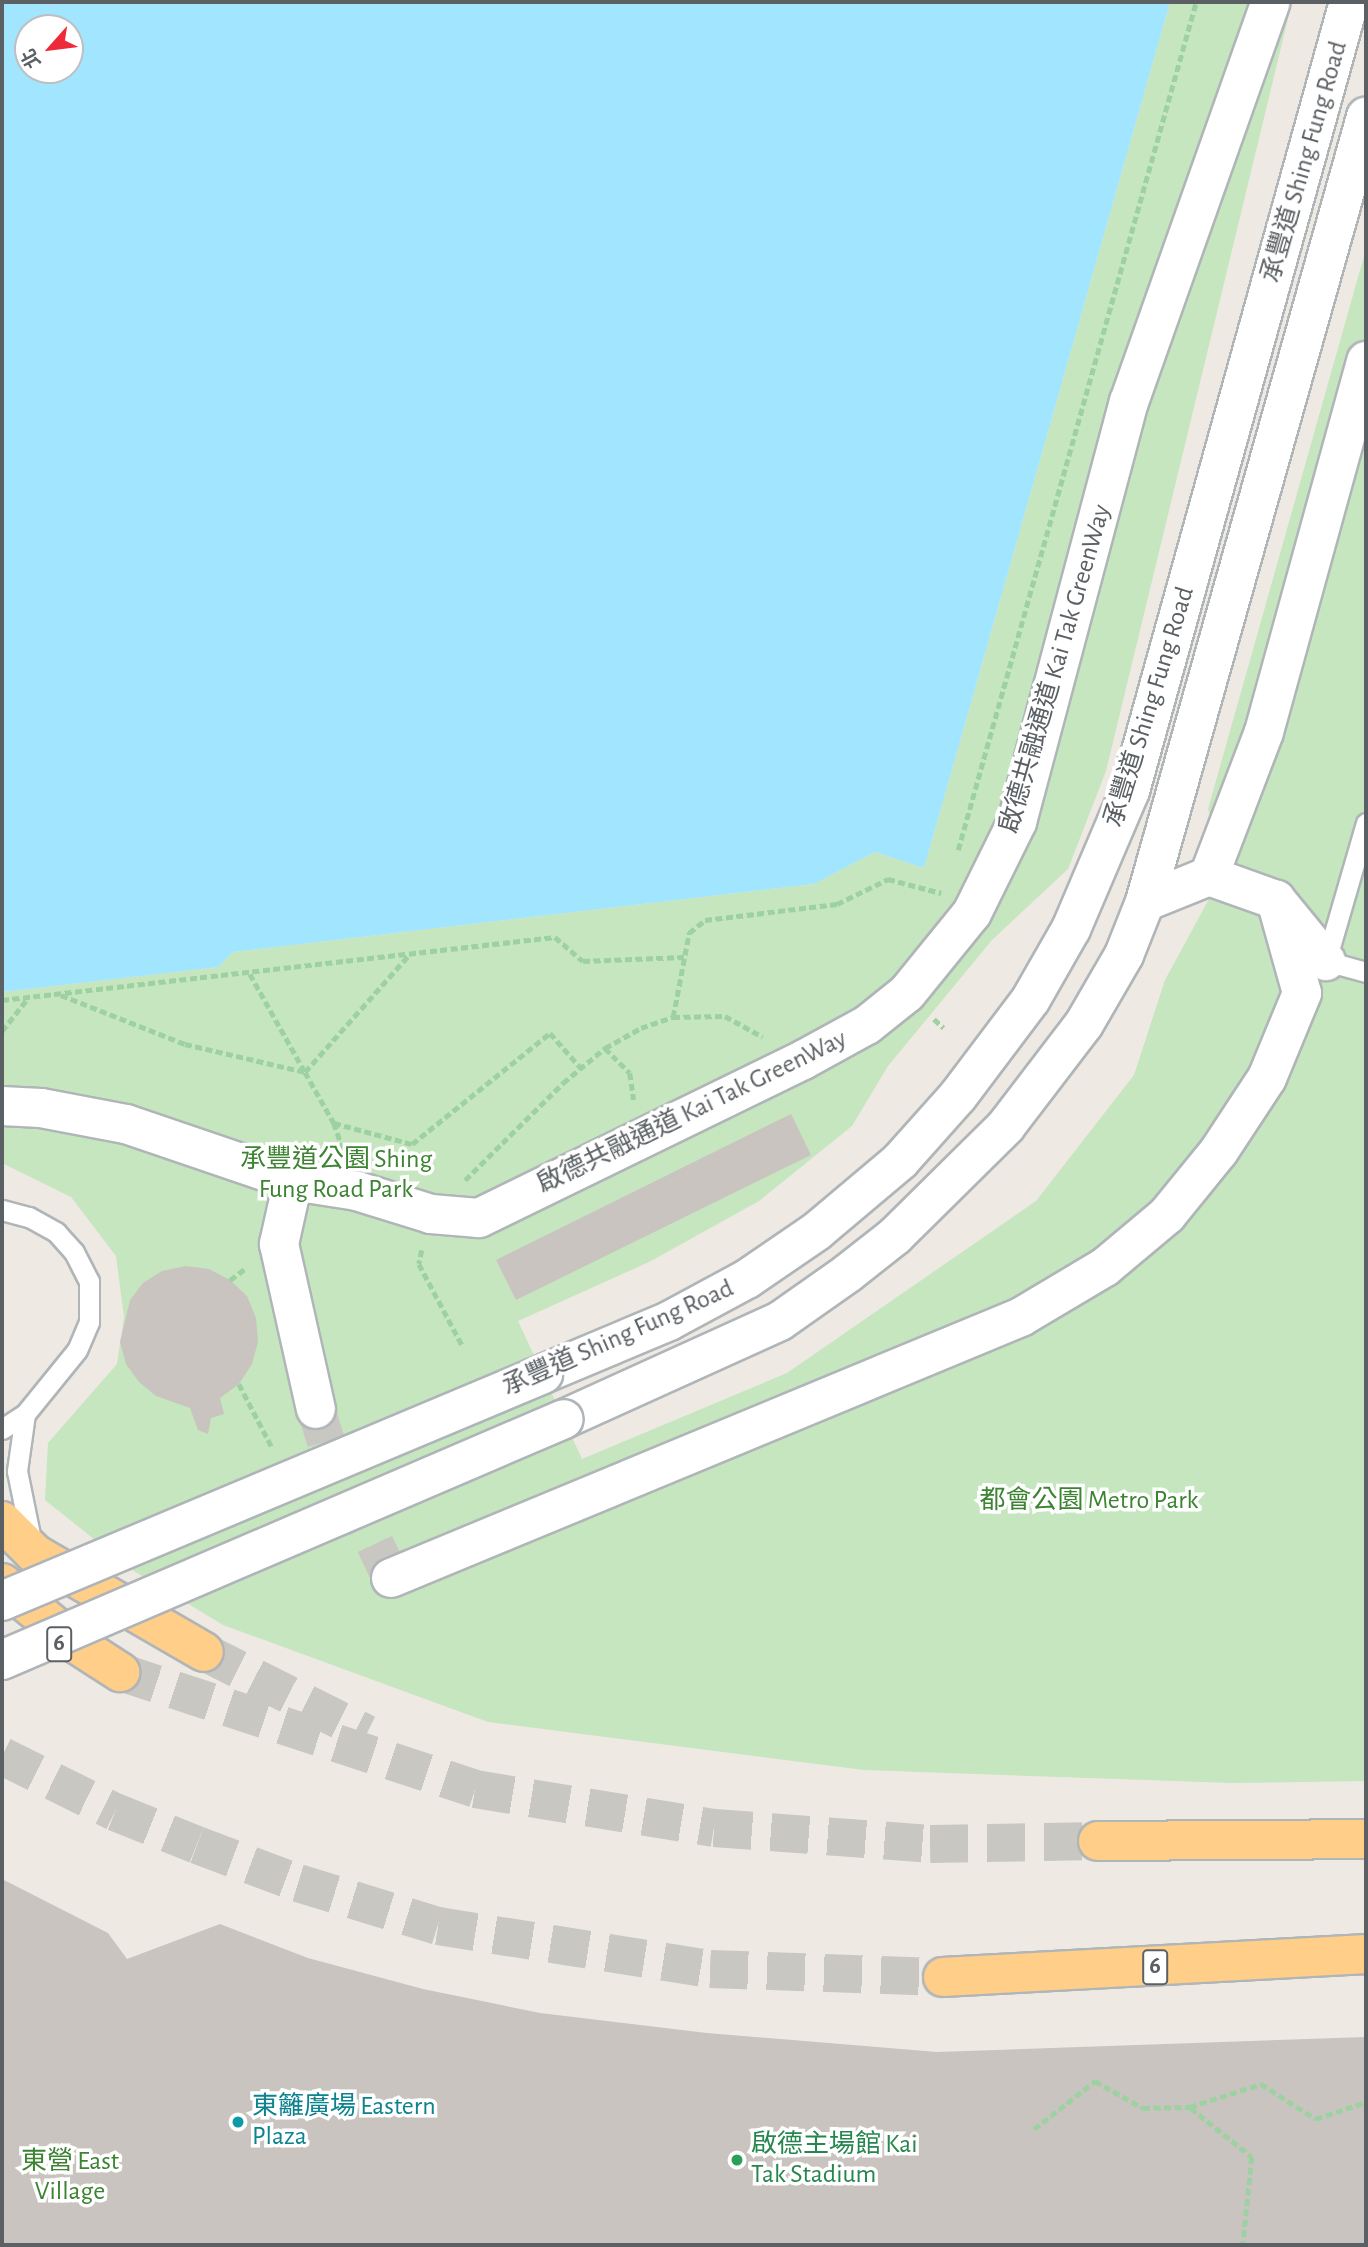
<!DOCTYPE html>
<meta charset="utf-8">
<style>
body{margin:0}
#map{position:relative;width:1368px;height:2247px;overflow:hidden;background:#eee9e2;font-family:"Alegreya Sans","Noto Sans TC",sans-serif}
div>[style]{position:absolute}
.green>*{inset:0;background:#c5e6be}
.water>*{inset:0;background:#a1e5ff}
.building>*{inset:0;background:#c9c4bf}
.street-tunnel>*{height:38px;margin-top:-19px;transform-origin:0;background:repeating-linear-gradient(90deg,#c9c7c2 0 38px,transparent 0 57px)}
.highway-tunnel>*{height:38px;margin-top:-19px;transform-origin:0;background:repeating-linear-gradient(90deg,#c9c7c2 0 38px,transparent 0 57px)}
.path>*{height:4.5px;margin-top:-2.25px;transform-origin:0;background:repeating-linear-gradient(90deg,#9dd1a2 0 7px,transparent 0 10.5px)}
.roads{filter:drop-shadow(2px 0 #b0b5b8) drop-shadow(-2px 0 #b0b5b8) drop-shadow(0 2px #b0b5b8) drop-shadow(0 -2px #b0b5b8)}
.lane>*{height:19px;margin:-9.5px;padding:0 9.5px;transform-origin:9.5px;border-radius:9.5px;background:#fff}
.street>*{height:38px;margin:-19px;padding:0 19px;transform-origin:19px;border-radius:19px;background:#fff}
.secondary>*{height:38px;margin:-19px;padding:0 19px;transform-origin:19px;border-radius:19px;background:#fff}
.highway>*{height:38px;margin:-19px;padding:0 19px;transform-origin:19px;border-radius:19px;background:#ffce88}
.bridges{filter:drop-shadow(2px 0 #afb4b8) drop-shadow(-2px 0 #afb4b8) drop-shadow(0 2px #afb4b8) drop-shadow(0 -2px #afb4b8)}
.secondary-bridge>*{height:38px;margin:-19px;padding:0 19px;transform-origin:19px;border-radius:19px;background:#fff}
.dots>*{width:19px;height:19px;translate:-50% -50%;box-sizing:border-box;border:4px solid #fff;border-radius:50%}
span{translate:-50% -50%;white-space:nowrap;text-align:center;line-height:1.15;-webkit-text-stroke:7px #fff;paint-order:stroke}
.shield-label span{padding:2px 5px;background:#fff;border:2px solid;border-radius:5px;-webkit-text-stroke-width:0}
.shield-label{font-size:24px;color:#5b6064;font-weight:700}
.street-label{font-size:26px;color:#5b6064}
.park-label{font-size:26px;color:#3c8332}
.culture-label{font-size:26px;color:#0d838f}
.left{translate:0 -50%;text-align:left}
.leisure-label{font-size:26px;color:#27864d}
.frame{position:absolute;inset:0;border:4px solid #5b6064;pointer-events:none}
.north{position:absolute;left:14px;top:14px;width:70px;height:70px;box-sizing:border-box;background:#fff;border:2px solid #bdbfc1;border-radius:50%;rotate:242deg;font-size:19px;font-weight:700;line-height:28px;text-align:center;color:#5b6064}
.north::after{content:'';display:block;margin:auto;width:24px;height:32px;background:#ed293a;clip-path:polygon(50% 0,100% 100%,50% 72%,0 100%)}
</style>
<div id="map">
<div class="green">
<i style="clip-path:polygon(1170px 2px,1292px 2px,1106px 771px,1068px 869px,992px 940px,888px 1066px,852px 1126px,759px 1201px,649px 1262px,518px 1321px,582px 1459px,787px 1373px,1036px 1201px,1134px 1075px,1165px 980px,1234px 853px,1220px 845px,1208px 809px,1366px 249px,1366px 1781px,1231px 1783px,864px 1770px,488px 1722px,223px 1625px,134px 1571px,45px 1500px,48px 1443px,117px 1364px,124px 1317px,116px 1256px,71px 1197px,2px 1163px,2px 992px,217px 967px,233px 952px,814px 884px,875px 852px,924px 868px)"></i>
</div>
<div class="water">
<i style="clip-path:polygon(evenodd,2px 2px,1170px 2px,924px 868px,875px 852px,814px 884px,233px 952px,218px 967px,2px 992px,2px 2px,28px 28px,70px 28px,70px 70px,28px 70px,28px 28px)"></i>
</div>
<div class="building">
<i style="clip-path:polygon(791px 1114px,811px 1155px,516px 1300px,496px 1260px)"></i>
<i style="clip-path:polygon(186px 1266px,209px 1269px,230px 1280px,247px 1296px,256px 1318px,258px 1342px,252px 1364px,239px 1384px,220px 1398px,224px 1414px,211px 1418px,208px 1434px,198px 1430px,190px 1408px,156px 1396px,139px 1382px,126px 1364px,120px 1342px,130px 1300px,143px 1283px,162px 1271px)"></i>
<i style="clip-path:polygon(2px 1879px,108px 1933px,127px 1959px,220px 1924px,308px 1958px,423px 1989px,540px 2013px,707px 2033px,937px 2052px,1366px 2037px,1366px 2245px,2px 2245px)"></i>
</div>
<div class="street-tunnel">
<i style="left:316px;top:1409px;width:34px;rotate:73deg"></i>
<i style="left:326px;top:1441px;width:152px;rotate:64.6deg"></i>
</div>
<div class="highway-tunnel">
<i style="left:204px;top:1652px;width:182px;rotate:26.7deg"></i>
<i style="left:120px;top:1672px;width:374px;rotate:18.2deg"></i>
<i style="left:475px;top:1789px;width:242px;rotate:9.3deg"></i>
<i style="left:714px;top:1828px;width:217px;rotate:4.2deg"></i>
<i style="left:930px;top:1844px;width:168px;rotate:-1deg"></i>
<i style="left:2px;top:1756px;width:126px;rotate:26.4deg"></i>
<i style="left:115px;top:1812px;width:88px;rotate:21.9deg"></i>
<i style="left:197px;top:1845px;width:108px;rotate:20.6deg"></i>
<i style="left:298px;top:1883px;width:146px;rotate:17.1deg"></i>
<i style="left:438px;top:1926px;width:275px;rotate:9deg"></i>
<i style="left:710px;top:1969px;width:233px;rotate:2deg"></i>
</div>
<div class="path">
<i style="left:958px;top:850px;width:881px;rotate:-74.32deg"></i>
<i style="left:250px;top:974px;width:112px;rotate:60.7deg"></i>
<i style="left:305px;top:1072px;width:155px;rotate:-48.4deg"></i>
<i style="left:61px;top:995px;width:133px;rotate:21.6deg"></i>
<i style="left:185px;top:1044px;width:123px;rotate:13.1deg"></i>
<i style="left:305px;top:1072px;width:59px;rotate:60.4deg"></i>
<i style="left:334px;top:1123px;width:81px;rotate:15.1deg"></i>
<i style="left:412px;top:1144px;width:177px;rotate:-38.8deg"></i>
<i style="left:550px;top:1033px;width:47px;rotate:48.5deg"></i>
<i style="left:2px;top:1000px;width:557px;rotate:-6.5deg"></i>
<i style="left:555px;top:937px;width:37px;rotate:41deg"></i>
<i style="left:583px;top:961px;width:101px;rotate:-2.3deg"></i>
<i style="left:673px;top:1017px;width:86px;rotate:-79.2deg"></i>
<i style="left:689px;top:933px;width:21px;rotate:-39deg"></i>
<i style="left:705px;top:920px;width:133px;rotate:-6.9deg"></i>
<i style="left:837px;top:904px;width:57px;rotate:-26.1deg"></i>
<i style="left:888px;top:879px;width:55px;rotate:14.8deg"></i>
<i style="left:934px;top:1019px;width:13px;rotate:42deg"></i>
<i style="left:2px;top:1031px;width:42px;rotate:-51.8deg"></i>
<i style="left:605px;top:1048px;width:35px;rotate:45deg"></i>
<i style="left:630px;top:1073px;width:27px;rotate:82deg"></i>
<i style="left:334px;top:1123px;width:31px;rotate:71deg"></i>
<i style="left:465px;top:1180px;width:138px;rotate:-44.7deg"></i>
<i style="left:563px;top:1083px;width:55px;rotate:-39.8deg"></i>
<i style="left:605px;top:1048px;width:41px;rotate:-29.1deg"></i>
<i style="left:641px;top:1028px;width:34px;rotate:-19deg"></i>
<i style="left:673px;top:1017px;width:52px;rotate:-1.1deg"></i>
<i style="left:725px;top:1016px;width:43px;rotate:28.9deg"></i>
<i style="left:422px;top:1250px;width:14px;rotate:102deg"></i>
<i style="left:419px;top:1264px;width:92px;rotate:62deg"></i>
<i style="left:230px;top:1280px;width:20px;rotate:-37deg"></i>
<i style="left:239px;top:1384px;width:73px;rotate:62.4deg"></i>
<i style="left:1191px;top:2108px;width:78px;rotate:38.8deg"></i>
<i style="left:1252px;top:2157px;width:88px;rotate:95.8deg"></i>
<i style="left:1034px;top:2129px;width:78px;rotate:-38.2deg"></i>
<i style="left:1095px;top:2081px;width:55px;rotate:29.4deg"></i>
<i style="left:1143px;top:2108px;width:47px;rotate:-1.2deg"></i>
<i style="left:1190px;top:2107px;width:75px;rotate:-17.9deg"></i>
<i style="left:1261px;top:2084px;width:65px;rotate:32.5deg"></i>
<i style="left:1316px;top:2119px;width:53px;rotate:-18.8deg"></i>
</div>
<div class="roads">
<div class="lane">
<i style="left:1366px;top:823px;width:144px;rotate:106.2deg"></i>
<i style="left:1326px;top:961px;width:41px;rotate:15.4deg"></i>
<i style="left:2px;top:1210px;width:28px;rotate:15deg"></i>
<i style="left:29px;top:1217px;width:31px;rotate:29deg"></i>
<i style="left:56px;top:1232px;width:27px;rotate:48deg"></i>
<i style="left:74px;top:1252px;width:33px;rotate:63deg"></i>
<i style="left:89px;top:1281px;width:41px;rotate:90deg"></i>
<i style="left:89px;top:1322px;width:30px;rotate:113deg"></i>
<i style="left:77px;top:1350px;width:82px;rotate:129.1deg"></i>
<i style="left:25px;top:1414px;width:27px;rotate:147deg"></i>
<i style="left:25px;top:1414px;width:58px;rotate:98deg"></i>
<i style="left:17px;top:1471px;width:70px;rotate:78.5deg"></i>
</div>
<div class="street">
<i style="left:1209px;top:876px;width:154px;rotate:-69.1deg"></i>
<i style="left:1264px;top:732px;width:385px;rotate:-74.6deg"></i>
<i style="left:1145px;top:902px;width:69px;rotate:-22.1deg"></i>
<i style="left:1209px;top:876px;width:71px;rotate:19.7deg"></i>
<i style="left:1276px;top:900px;width:79px;rotate:50.7deg"></i>
<i style="left:2px;top:1106px;width:39px;rotate:3deg"></i>
<i style="left:41px;top:1108px;width:86px;rotate:10.7deg"></i>
<i style="left:126px;top:1124px;width:176px;rotate:18.8deg"></i>
<i style="left:293px;top:1181px;width:65px;rotate:8.9deg"></i>
<i style="left:357px;top:1191px;width:77px;rotate:17.3deg"></i>
<i style="left:431px;top:1214px;width:48px;rotate:4.8deg"></i>
<i style="left:479px;top:1218px;width:360px;rotate:-26deg"></i>
<i style="left:803px;top:1060px;width:73px;rotate:-28.7deg"></i>
<i style="left:867px;top:1025px;width:51px;rotate:-38.7deg"></i>
<i style="left:907px;top:993px;width:103px;rotate:-50.9deg"></i>
<i style="left:972px;top:913px;width:102px;rotate:-63.7deg"></i>
<i style="left:1017px;top:822px;width:435px;rotate:-75.1deg"></i>
<i style="left:1129px;top:402px;width:424px;rotate:-70.5deg"></i>
<i style="left:293px;top:1181px;width:65px;rotate:102.5deg"></i>
<i style="left:279px;top:1244px;width:169px;rotate:77.4deg"></i>
<i style="left:391px;top:1578px;width:682px;rotate:-22.5deg"></i>
<i style="left:1021px;top:1317px;width:98px;rotate:-30.8deg"></i>
<i style="left:1105px;top:1267px;width:81px;rotate:-40deg"></i>
<i style="left:1167px;top:1215px;width:82px;rotate:-50.9deg"></i>
<i style="left:1219px;top:1151px;width:87px;rotate:-56.7deg"></i>
<i style="left:1267px;top:1078px;width:92px;rotate:-67.6deg"></i>
<i style="left:1302px;top:993px;width:97px;rotate:-105.6deg"></i>
</div>
<div class="secondary">
<i style="left:543px;top:1374px;width:137px;rotate:-22.8deg"></i>
<i style="left:669px;top:1321px;width:89px;rotate:-28.3deg"></i>
<i style="left:747px;top:1279px;width:85px;rotate:-34.4deg"></i>
<i style="left:817px;top:1231px;width:109px;rotate:-40.1deg"></i>
<i style="left:900px;top:1161px;width:87px;rotate:-48.3deg"></i>
<i style="left:958px;top:1096px;width:121px;rotate:-53deg"></i>
<i style="left:1031px;top:999px;width:81px;rotate:-60.3deg"></i>
<i style="left:1071px;top:929px;width:150px;rotate:-66.9deg"></i>
<i style="left:1130px;top:791px;width:819px;rotate:-74.49deg"></i>
<i style="left:564px;top:1419px;width:237px;rotate:-24.4deg"></i>
<i style="left:780px;top:1321px;width:83px;rotate:-35.2deg"></i>
<i style="left:848px;top:1273px;width:60px;rotate:-38.2deg"></i>
<i style="left:895px;top:1236px;width:156px;rotate:-44.7deg"></i>
<i style="left:1006px;top:1126px;width:128px;rotate:-52.6deg"></i>
<i style="left:1084px;top:1024px;width:80px;rotate:-59.9deg"></i>
<i style="left:1124px;top:955px;width:57px;rotate:-68.4deg"></i>
<i style="left:1145px;top:902px;width:816px;rotate:-74.28deg"></i>
</div>
<div class="highway">
<i style="left:2px;top:1521px;width:47px;rotate:45deg"></i>
<i style="left:35px;top:1554px;width:195px;rotate:30.1deg"></i>
<i style="left:2px;top:1583px;width:94px;rotate:39.4deg"></i>
<i style="left:75px;top:1643px;width:54px;rotate:32.8deg"></i>
<i style="left:1098px;top:1841px;width:268px;rotate:-0.4deg"></i>
<i style="left:943px;top:1977px;width:424px;rotate:-3.1deg"></i>
</div>
</div>
<div class="bridges">
<div class="secondary-bridge">
<i style="left:2px;top:1601px;width:587px;rotate:-22.76deg"></i>
<i style="left:2px;top:1660px;width:611px;rotate:-23.21deg"></i>
</div>
</div>
<div class="dots">
<i style="left:238px;top:2122px;background:#0f9aa8"></i>
<i style="left:737px;top:2160px;background:#2e9e5b"></i>
</div>
<div class="shield-label">
<span style="left:59px;top:1644px">6</span>
<span style="left:1155px;top:1967px">6</span>
</div>
<div class="street-label">
<span style="left:1305px;top:162px;rotate:-74deg">承豐道 Shing Fung Road</span>
<span style="left:1056px;top:669px;rotate:-74deg">啟德共融通道 Kai Tak GreenWay</span>
<span style="left:1150px;top:707px;rotate:-73deg">承豐道 Shing Fung Road</span>
<span style="left:692px;top:1112px;rotate:-26deg">啟德共融通道 Kai Tak GreenWay</span>
<span style="left:618px;top:1338px;rotate:-24deg">承豐道 Shing Fung Road</span>
</div>
<div class="park-label">
<span style="left:336px;top:1175px">承豐道公園 Shing<br>Fung Road Park</span>
<span style="left:1089px;top:1501px">都會公園 Metro Park</span>
<span style="left:70px;top:2177px">東營 East<br>Village</span>
</div>
<div class="culture-label">
<span class="left" style="left:252px;top:2122px">東籬廣場 Eastern<br>Plaza</span>
</div>
<div class="leisure-label">
<span class="left" style="left:751px;top:2160px">啟德主場館 Kai<br>Tak Stadium</span>
</div>
<div class="frame"></div>
<div class="north">北</div>
</div>
